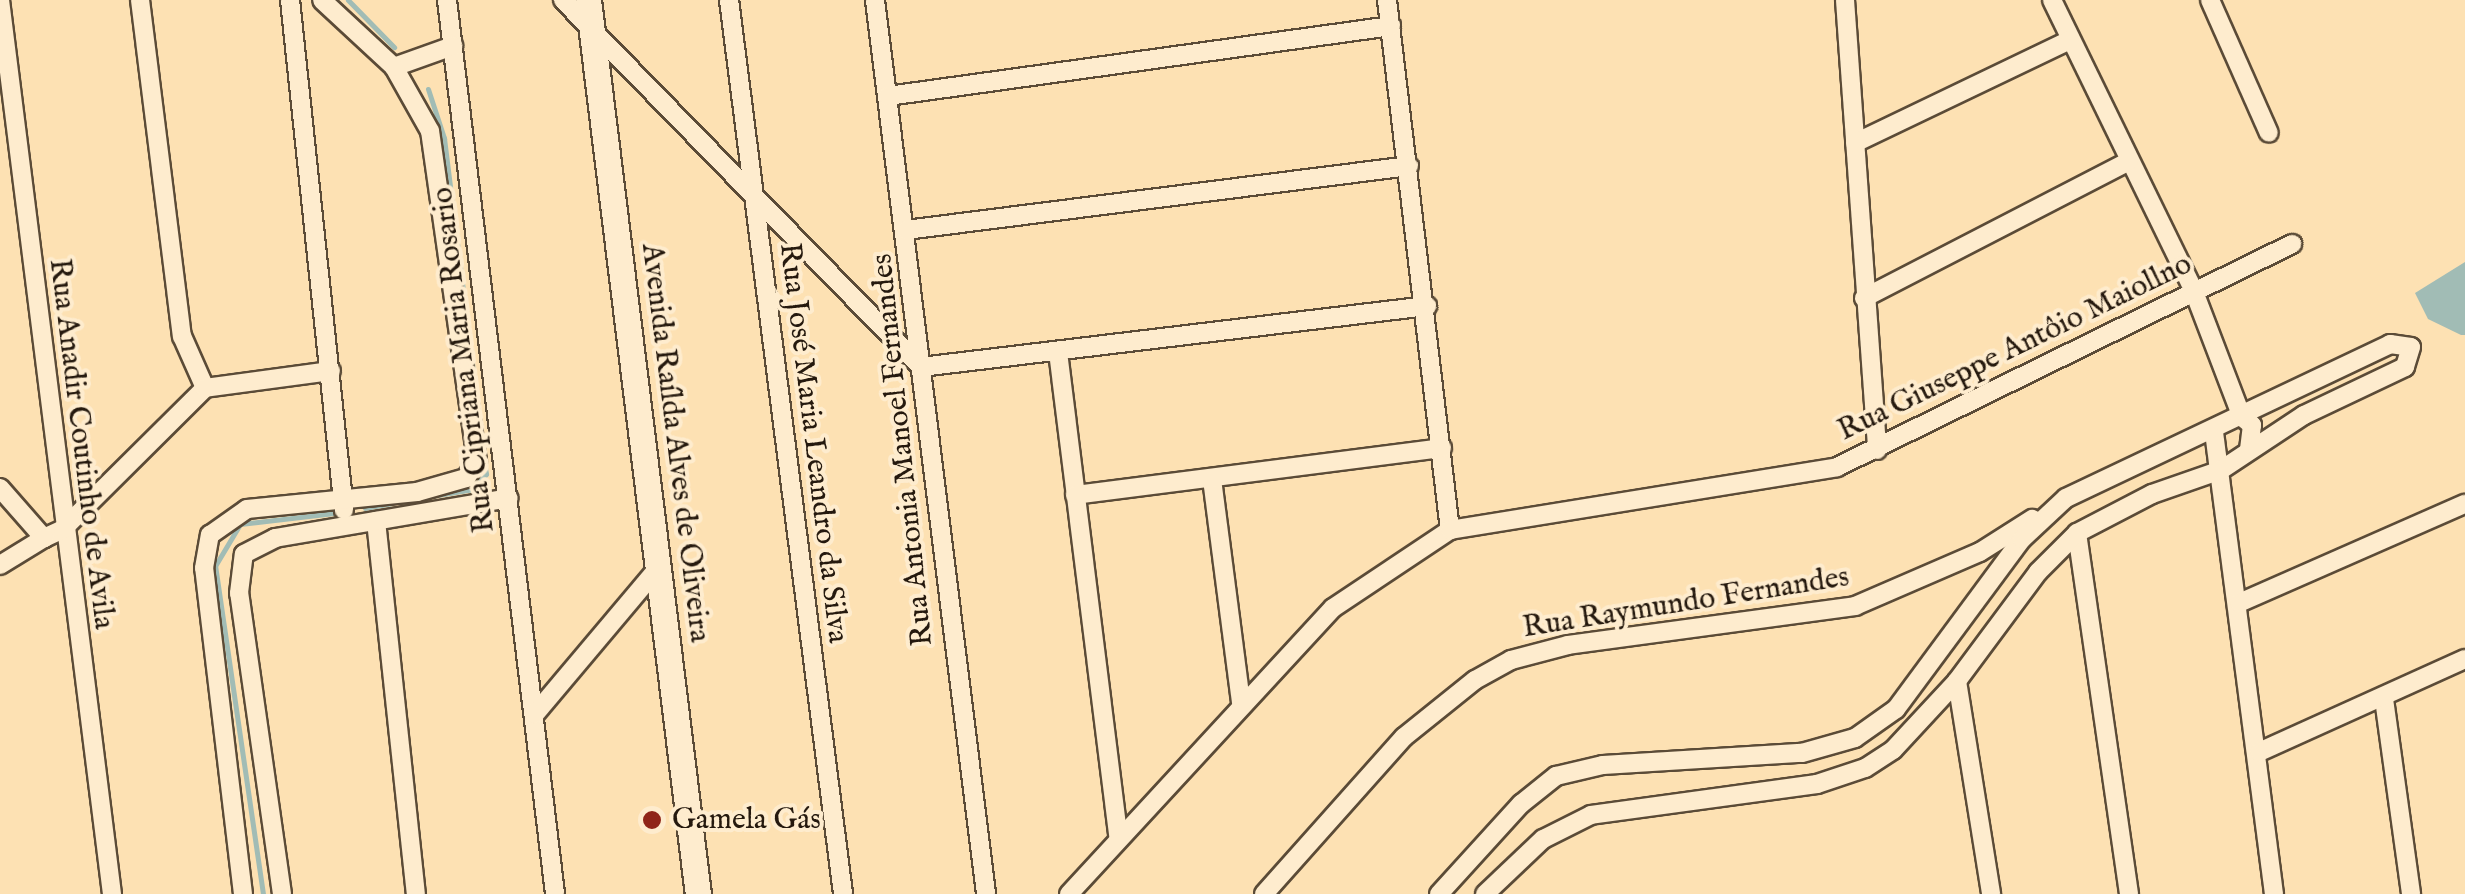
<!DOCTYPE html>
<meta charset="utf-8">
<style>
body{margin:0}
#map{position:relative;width:2465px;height:894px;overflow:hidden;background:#fde1b3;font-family:"IM FELL English",serif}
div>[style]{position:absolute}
.water>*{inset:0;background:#a1bcb5}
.stream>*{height:5px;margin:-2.5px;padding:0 2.5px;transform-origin:2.5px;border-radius:2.5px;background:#a1bcb5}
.roads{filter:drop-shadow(2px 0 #5b4b37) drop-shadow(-2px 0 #5b4b37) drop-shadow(0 2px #5b4b37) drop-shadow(0 -2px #5b4b37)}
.street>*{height:18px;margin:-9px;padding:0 9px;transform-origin:9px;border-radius:9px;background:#feecce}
.secondary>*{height:25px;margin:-12.5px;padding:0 12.5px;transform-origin:12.5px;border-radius:12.5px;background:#feecce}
.dots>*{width:28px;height:28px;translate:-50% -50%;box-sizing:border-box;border:5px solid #feecce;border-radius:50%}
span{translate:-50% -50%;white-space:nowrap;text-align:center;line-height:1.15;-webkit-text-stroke:8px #feecce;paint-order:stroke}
.street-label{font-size:30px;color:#25190e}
.poi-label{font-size:30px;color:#25190e}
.left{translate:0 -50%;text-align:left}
</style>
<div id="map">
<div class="water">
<i style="clip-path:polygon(2465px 262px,2465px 335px,2461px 335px,2428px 319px,2415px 293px)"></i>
</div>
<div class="stream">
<i style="left:348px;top:0;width:66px;rotate:45.6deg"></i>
<i style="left:428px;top:89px;width:52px;rotate:71.9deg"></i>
<i style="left:444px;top:138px;width:235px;rotate:82.9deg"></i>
<i style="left:432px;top:496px;width:42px;rotate:-9.7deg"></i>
<i style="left:473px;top:489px;width:20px;rotate:-49deg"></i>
<i style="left:486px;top:474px;width:12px;rotate:-99deg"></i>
<i style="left:365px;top:508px;width:27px;rotate:-10deg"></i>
<i style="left:263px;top:894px;width:331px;rotate:-98.3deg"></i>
<i style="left:215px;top:566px;width:49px;rotate:-59.2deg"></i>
<i style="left:240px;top:524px;width:95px;rotate:-6.7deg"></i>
</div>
<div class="roads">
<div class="street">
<i style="left:0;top:0;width:901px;rotate:82.86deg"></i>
<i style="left:140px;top:0;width:339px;rotate:82.9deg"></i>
<i style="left:182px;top:336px;width:57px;rotate:66.1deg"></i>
<i style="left:290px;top:0;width:513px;rotate:83.96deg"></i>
<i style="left:447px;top:0;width:900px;rotate:83.11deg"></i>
<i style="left:563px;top:0;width:513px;rotate:45.71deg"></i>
<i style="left:921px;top:367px;width:510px;rotate:-6.87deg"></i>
<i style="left:729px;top:0;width:901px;rotate:82.73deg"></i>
<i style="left:875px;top:0;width:901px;rotate:82.92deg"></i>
<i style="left:1387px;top:0;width:534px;rotate:83.22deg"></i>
<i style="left:1845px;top:0;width:451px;rotate:85.9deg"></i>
<i style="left:2052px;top:0;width:322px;rotate:64deg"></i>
<i style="left:2193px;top:289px;width:137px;rotate:69.1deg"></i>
<i style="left:2242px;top:417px;width:13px;rotate:39deg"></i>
<i style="left:2252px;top:425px;width:25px;rotate:97deg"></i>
<i style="left:2210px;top:0;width:145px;rotate:66.1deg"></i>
<i style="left:394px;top:67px;width:63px;rotate:-19.6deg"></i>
<i style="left:888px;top:96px;width:508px;rotate:-7.92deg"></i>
<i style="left:1855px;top:143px;width:238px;rotate:-25.6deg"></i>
<i style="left:906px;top:230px;width:507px;rotate:-7.25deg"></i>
<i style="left:1864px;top:298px;width:298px;rotate:-27.3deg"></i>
<i style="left:1058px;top:352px;width:489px;rotate:82.9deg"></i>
<i style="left:2214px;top:432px;width:466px;rotate:82.6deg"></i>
<i style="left:1212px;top:479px;width:226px;rotate:82.6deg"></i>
<i style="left:0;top:488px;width:67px;rotate:48.7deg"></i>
<i style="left:44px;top:538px;width:21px;rotate:-25deg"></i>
<i style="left:63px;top:529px;width:200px;rotate:-44.8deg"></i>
<i style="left:205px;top:388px;width:127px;rotate:-7.7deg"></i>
<i style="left:1075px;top:495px;width:370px;rotate:-7.3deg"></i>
<i style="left:376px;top:521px;width:375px;rotate:83.9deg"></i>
<i style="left:2077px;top:533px;width:365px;rotate:81.8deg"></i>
<i style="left:0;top:565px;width:52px;rotate:-31.5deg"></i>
<i style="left:2239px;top:603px;width:247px;rotate:-23.7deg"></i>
<i style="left:1957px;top:681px;width:216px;rotate:80.9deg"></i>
<i style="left:2384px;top:699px;width:197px;rotate:82.1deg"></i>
<i style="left:535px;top:714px;width:192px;rotate:-49.9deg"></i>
<i style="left:2259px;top:752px;width:226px;rotate:-24.3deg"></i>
<i style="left:243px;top:894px;width:328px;rotate:-96.8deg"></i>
<i style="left:204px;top:568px;width:34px;rotate:-80deg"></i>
<i style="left:210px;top:535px;width:45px;rotate:-35.1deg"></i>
<i style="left:247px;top:509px;width:171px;rotate:-5.7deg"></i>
<i style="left:417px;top:492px;width:51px;rotate:-15.9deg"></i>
<i style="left:466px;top:478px;width:20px;rotate:-57deg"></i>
<i style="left:477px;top:461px;width:333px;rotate:-98.1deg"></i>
<i style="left:430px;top:131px;width:73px;rotate:-119.4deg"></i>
<i style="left:394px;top:67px;width:98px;rotate:-137.1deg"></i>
<i style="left:282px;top:894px;width:304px;rotate:-98.1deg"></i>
<i style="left:239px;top:593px;width:39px;rotate:-83deg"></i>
<i style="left:244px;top:554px;width:35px;rotate:-27deg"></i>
<i style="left:275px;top:538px;width:237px;rotate:-9.7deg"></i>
<i style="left:1069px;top:894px;width:389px;rotate:-47.3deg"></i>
<i style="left:1333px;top:608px;width:141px;rotate:-33.7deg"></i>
<i style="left:1450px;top:530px;width:392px;rotate:-9.2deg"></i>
<i style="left:1837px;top:467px;width:507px;rotate:-26.11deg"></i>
<i style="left:1264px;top:894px;width:210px;rotate:-48.3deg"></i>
<i style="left:1404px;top:737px;width:91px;rotate:-38.8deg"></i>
<i style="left:1475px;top:680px;width:41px;rotate:-29.1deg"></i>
<i style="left:1511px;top:660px;width:59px;rotate:-14.7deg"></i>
<i style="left:1568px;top:645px;width:290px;rotate:-7.7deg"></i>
<i style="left:1855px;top:606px;width:136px;rotate:-23.4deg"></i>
<i style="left:1980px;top:552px;width:62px;rotate:-32.4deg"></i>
<i style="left:1439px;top:894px;width:122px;rotate:-47.7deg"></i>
<i style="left:1521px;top:804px;width:45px;rotate:-38.7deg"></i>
<i style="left:1556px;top:776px;width:48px;rotate:-13.2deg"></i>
<i style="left:1603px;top:765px;width:199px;rotate:-3.5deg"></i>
<i style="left:1802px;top:753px;width:55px;rotate:-15.8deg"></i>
<i style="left:1855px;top:738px;width:50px;rotate:-35.3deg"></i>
<i style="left:1896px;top:709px;width:212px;rotate:-53.5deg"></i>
<i style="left:2022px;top:539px;width:60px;rotate:-43deg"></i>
<i style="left:2066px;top:498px;width:359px;rotate:-25.4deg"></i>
<i style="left:2390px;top:344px;width:21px;rotate:8deg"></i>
<i style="left:2411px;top:347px;width:21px;rotate:107deg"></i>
<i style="left:2405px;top:367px;width:112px;rotate:154.6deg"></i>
<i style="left:2304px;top:415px;width:100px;rotate:146.5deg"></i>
<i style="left:2221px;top:470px;width:73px;rotate:160.8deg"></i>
<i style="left:2152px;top:494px;width:85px;rotate:152.5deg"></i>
<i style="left:2077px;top:533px;width:55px;rotate:135deg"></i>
<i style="left:2038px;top:572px;width:136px;rotate:126.6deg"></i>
<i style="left:1957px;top:681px;width:94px;rotate:132.8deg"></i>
<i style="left:1893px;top:750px;width:33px;rotate:147deg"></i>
<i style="left:1865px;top:768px;width:51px;rotate:161.6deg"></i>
<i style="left:1817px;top:784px;width:228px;rotate:172.2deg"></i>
<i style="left:1591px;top:815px;width:54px;rotate:153.4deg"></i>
<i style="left:1543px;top:839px;width:80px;rotate:136.5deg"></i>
</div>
<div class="secondary">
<i style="left:588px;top:0;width:901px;rotate:82.99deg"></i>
</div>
</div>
<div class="dots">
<i style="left:652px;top:820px;background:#8f2418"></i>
</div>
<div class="street-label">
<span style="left:2015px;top:348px;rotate:-26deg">Rua Giuseppe Antôio Maiollno</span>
<span style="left:464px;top:360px;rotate:-97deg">Rua Cipriana Maria Rosario</span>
<span style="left:675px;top:443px;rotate:83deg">Avenida Raílda Alves de Oliveira</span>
<span style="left:813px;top:443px;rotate:83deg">Rua José Maria Leandro da Silva</span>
<span style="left:81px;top:444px;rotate:83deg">Rua Anadir Coutinho de Avila</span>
<span style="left:903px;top:450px;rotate:-96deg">Rua Antonia Manoel Fernandes</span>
<span style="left:1686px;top:603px;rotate:-9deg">Rua Raymundo Fernandes</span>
</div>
<div class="poi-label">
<span class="left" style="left:672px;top:820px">Gamela Gás</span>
</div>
</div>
